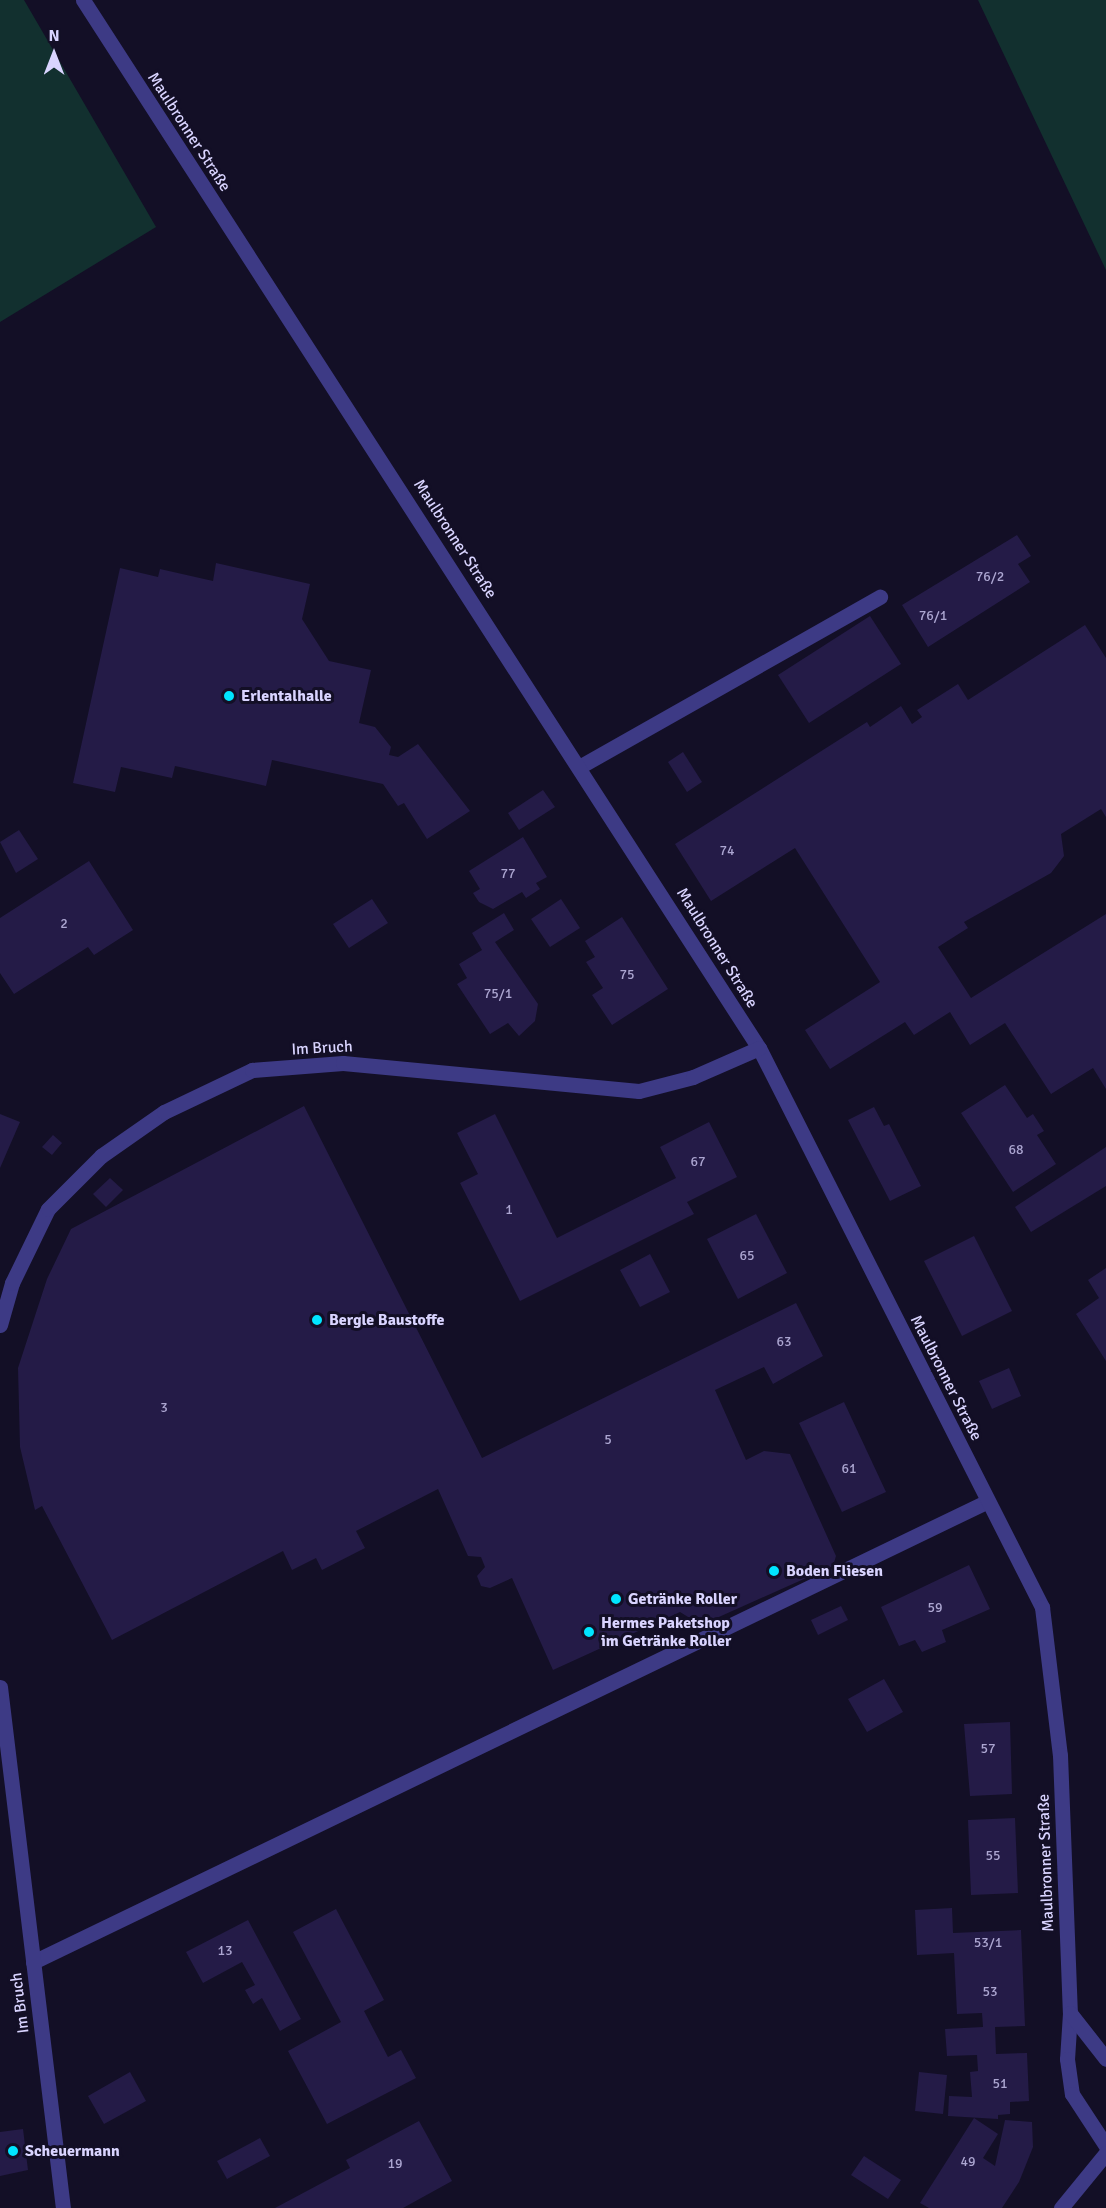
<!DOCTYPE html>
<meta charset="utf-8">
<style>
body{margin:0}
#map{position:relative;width:1106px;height:2208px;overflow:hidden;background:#130f26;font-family:Signika,sans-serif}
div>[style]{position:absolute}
.green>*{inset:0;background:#12302f}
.building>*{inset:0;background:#241b47}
.lane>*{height:15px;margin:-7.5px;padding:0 7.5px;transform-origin:7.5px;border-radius:7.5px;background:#3d3a85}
.street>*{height:15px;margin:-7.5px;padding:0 7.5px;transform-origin:7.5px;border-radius:7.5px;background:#3d3a85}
.dots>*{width:16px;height:16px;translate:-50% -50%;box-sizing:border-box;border:3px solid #130f26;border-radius:50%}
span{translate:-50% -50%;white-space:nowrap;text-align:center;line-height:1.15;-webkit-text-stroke:6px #130f26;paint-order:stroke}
.number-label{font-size:14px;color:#aca6d1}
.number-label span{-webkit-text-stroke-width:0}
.street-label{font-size:16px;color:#d9d4ff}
.poi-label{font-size:16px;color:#d9d4ff;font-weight:700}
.left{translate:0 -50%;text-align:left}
.north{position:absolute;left:24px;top:24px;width:60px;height:60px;-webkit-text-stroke:4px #130f26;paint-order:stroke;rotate:0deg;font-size:16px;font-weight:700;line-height:24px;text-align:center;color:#d9d4ff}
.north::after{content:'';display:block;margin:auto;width:21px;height:27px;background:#d9d4ff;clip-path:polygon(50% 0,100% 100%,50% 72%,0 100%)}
</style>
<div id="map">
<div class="green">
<i style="clip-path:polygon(0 0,24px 0,156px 227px,0 322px)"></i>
<i style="clip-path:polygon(978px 0,1106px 0,1106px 270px)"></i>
</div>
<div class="building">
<i style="clip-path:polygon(1017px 535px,1031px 556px,1018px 564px,1030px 582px,928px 647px,902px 605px)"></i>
<i style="clip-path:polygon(216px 563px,310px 584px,302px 619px,329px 661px,371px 670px,359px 723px,375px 727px,391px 747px,389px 755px,398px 757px,418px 744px,470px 811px,427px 839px,404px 803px,398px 806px,383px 784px,272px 760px,266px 786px,175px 766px,172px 778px,121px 767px,115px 792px,73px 783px,120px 568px,158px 577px,160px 569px,213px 581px)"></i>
<i style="clip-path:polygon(870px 616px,901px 664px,809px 723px,778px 675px)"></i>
<i style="clip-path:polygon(1085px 625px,1106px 658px,1106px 817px,1101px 809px,1061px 834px,1064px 856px,1051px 873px,964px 922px,968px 928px,938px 947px,971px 998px,1106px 914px,1106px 1089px,1093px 1068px,1051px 1094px,1005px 1023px,970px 1045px,950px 1012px,914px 1035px,905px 1022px,830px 1069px,805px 1030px,880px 982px,795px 848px,711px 901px,675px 844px,867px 722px,870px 727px,901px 706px,912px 724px,922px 717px,917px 710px,958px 684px,968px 700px)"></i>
<i style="clip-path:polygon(683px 752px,702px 782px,687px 792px,668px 762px)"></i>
<i style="clip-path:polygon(543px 790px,555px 807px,519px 830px,508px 813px)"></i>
<i style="clip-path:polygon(19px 830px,38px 859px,16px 873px,0 842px)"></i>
<i style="clip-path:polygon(523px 837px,547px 877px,536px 883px,540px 889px,526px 898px,522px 892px,493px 909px,479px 902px,473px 893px,480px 889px,469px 871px)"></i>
<i style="clip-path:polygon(89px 861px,133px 930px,94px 955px,88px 947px,14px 994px,0 973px,0 918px)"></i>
<i style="clip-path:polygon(372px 899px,388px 923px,349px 948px,333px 924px)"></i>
<i style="clip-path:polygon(561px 899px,580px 928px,550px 947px,531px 919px)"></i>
<i style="clip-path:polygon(504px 913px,514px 930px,495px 942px,538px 1004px,535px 1021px,519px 1036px,508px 1023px,490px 1034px,457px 984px,467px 978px,459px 964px,482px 950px,472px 933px)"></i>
<i style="clip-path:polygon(622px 917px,668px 989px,612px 1025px,592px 995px,603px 988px,586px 962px,595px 957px,585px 941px)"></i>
<i style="clip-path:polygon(1005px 1085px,1027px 1118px,1033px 1114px,1044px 1131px,1037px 1135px,1056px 1164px,1013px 1192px,961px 1113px)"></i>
<i style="clip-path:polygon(304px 1106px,482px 1458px,796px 1303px,823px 1356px,773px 1384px,764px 1367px,715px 1390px,746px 1460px,764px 1451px,790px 1454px,836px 1556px,833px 1566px,701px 1625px,680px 1612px,553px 1670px,512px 1578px,490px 1588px,481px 1586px,477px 1576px,485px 1567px,481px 1557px,468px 1556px,438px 1489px,356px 1531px,365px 1548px,322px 1570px,316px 1558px,292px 1570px,283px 1551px,112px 1640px,42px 1506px,35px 1510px,20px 1447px,18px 1368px,47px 1279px,71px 1229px)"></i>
<i style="clip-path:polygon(874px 1107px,884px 1126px,889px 1124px,921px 1186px,890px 1201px,848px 1120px)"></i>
<i style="clip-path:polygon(0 1114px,20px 1122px,0 1168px)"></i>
<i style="clip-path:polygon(495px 1114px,557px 1238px,676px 1178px,660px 1147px,709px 1122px,737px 1177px,687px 1202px,694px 1214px,520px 1301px,460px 1183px,478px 1174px,457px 1133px)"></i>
<i style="clip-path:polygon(53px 1135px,62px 1143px,52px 1155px,42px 1147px)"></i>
<i style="clip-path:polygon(1106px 1147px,1106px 1186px,1031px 1232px,1015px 1207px)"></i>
<i style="clip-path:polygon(110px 1178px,123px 1190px,106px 1207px,93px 1194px)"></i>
<i style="clip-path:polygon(756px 1214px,787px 1273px,738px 1299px,707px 1239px)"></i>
<i style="clip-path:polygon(974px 1236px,1012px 1311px,962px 1336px,924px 1261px)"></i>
<i style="clip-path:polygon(650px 1254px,670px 1292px,640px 1307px,620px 1270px)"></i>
<i style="clip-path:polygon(1106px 1268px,1106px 1361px,1076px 1314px,1099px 1298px,1088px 1280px)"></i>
<i style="clip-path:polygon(1009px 1368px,1021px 1396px,992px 1409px,979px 1381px)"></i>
<i style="clip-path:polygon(844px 1402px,886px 1492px,842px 1512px,799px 1423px)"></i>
<i style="clip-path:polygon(969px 1565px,990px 1609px,942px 1630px,946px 1642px,922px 1652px,915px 1640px,899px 1646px,881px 1607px)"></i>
<i style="clip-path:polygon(841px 1606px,848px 1620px,818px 1635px,811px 1620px)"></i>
<i style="clip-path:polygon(884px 1679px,903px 1712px,867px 1732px,848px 1699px)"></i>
<i style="clip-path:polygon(1010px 1722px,1012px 1794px,970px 1796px,964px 1724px)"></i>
<i style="clip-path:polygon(1015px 1818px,1018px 1893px,971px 1895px,968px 1820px)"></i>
<i style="clip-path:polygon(952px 1908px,953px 1933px,1021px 1930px,1025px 2026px,995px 2027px,996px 2054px,1027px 2053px,1029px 2101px,1010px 2102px,1010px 2114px,998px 2115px,998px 2119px,948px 2116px,949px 2096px,972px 2097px,970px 2072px,978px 2071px,977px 2055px,947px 2056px,945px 2029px,983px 2027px,982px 2013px,957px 2014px,954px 1953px,917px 1955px,915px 1910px)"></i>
<i style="clip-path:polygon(336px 1909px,384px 2000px,364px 2011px,388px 2057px,401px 2050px,416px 2078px,327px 2124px,288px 2051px,341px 2022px,293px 1932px)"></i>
<i style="clip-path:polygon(248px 1920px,301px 2019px,280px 2031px,262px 1998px,253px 2004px,245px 1990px,255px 1985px,242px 1962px,203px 1983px,186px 1952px)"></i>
<i style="clip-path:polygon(130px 2072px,146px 2101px,104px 2124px,88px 2096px)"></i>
<i style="clip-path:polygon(919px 2072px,947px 2075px,943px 2114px,915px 2111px)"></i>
<i style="clip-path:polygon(974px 2118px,998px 2134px,983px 2158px,995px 2166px,1005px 2120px,1032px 2122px,1033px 2147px,1019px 2182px,1002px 2208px,929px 2208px,920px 2203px)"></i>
<i style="clip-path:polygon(419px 2121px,452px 2181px,403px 2208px,275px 2208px,350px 2168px,346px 2160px)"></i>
<i style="clip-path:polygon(23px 2129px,28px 2170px,0 2176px,0 2132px)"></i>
<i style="clip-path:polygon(260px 2138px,270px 2156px,227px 2179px,217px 2161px)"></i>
<i style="clip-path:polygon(864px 2156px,901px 2180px,888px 2199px,851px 2175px)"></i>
</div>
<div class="lane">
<i style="left:579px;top:767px;width:346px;rotate:-29.5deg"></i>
<i style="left:33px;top:1962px;width:1060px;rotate:-25.77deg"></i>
</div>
<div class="street">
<i style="left:83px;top:0;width:1247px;rotate:57.18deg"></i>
<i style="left:759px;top:1048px;width:627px;rotate:63.15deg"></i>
<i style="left:1042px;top:1607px;width:149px;rotate:83.1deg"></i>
<i style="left:1060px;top:1755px;width:258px;rotate:87.8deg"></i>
<i style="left:1070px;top:2013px;width:46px;rotate:93.7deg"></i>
<i style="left:1067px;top:2059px;width:35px;rotate:82deg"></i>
<i style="left:1072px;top:2094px;width:62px;rotate:56.8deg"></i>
<i style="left:0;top:1325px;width:44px;rotate:-74.1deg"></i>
<i style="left:12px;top:1283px;width:82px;rotate:-64.1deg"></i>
<i style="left:48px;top:1209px;width:75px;rotate:-45deg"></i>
<i style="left:101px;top:1156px;width:77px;rotate:-34.9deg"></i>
<i style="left:164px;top:1112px;width:98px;rotate:-25.5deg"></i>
<i style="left:252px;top:1070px;width:91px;rotate:-4.4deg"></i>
<i style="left:343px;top:1063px;width:297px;rotate:5.4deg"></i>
<i style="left:639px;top:1091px;width:56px;rotate:-14.5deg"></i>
<i style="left:693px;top:1077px;width:72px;rotate:-23.7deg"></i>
<i style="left:0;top:1687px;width:525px;rotate:83.11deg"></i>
<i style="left:1070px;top:2013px;width:58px;rotate:52deg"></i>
<i style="left:1061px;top:2208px;width:71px;rotate:-50.7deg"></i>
</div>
<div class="dots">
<i style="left:229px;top:696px;background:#00e5ff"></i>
<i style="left:317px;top:1320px;background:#00e5ff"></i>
<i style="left:774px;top:1571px;background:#00e5ff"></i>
<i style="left:616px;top:1599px;background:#00e5ff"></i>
<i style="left:589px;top:1632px;background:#00e5ff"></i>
<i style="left:13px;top:2151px;background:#00e5ff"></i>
</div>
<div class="number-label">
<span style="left:990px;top:577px">76/2</span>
<span style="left:933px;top:616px">76/1</span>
<span style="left:727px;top:851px">74</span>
<span style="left:508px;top:874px">77</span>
<span style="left:64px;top:924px">2</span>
<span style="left:627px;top:975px">75</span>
<span style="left:498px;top:994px">75/1</span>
<span style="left:1016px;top:1150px">68</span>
<span style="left:698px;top:1162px">67</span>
<span style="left:509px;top:1210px">1</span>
<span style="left:747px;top:1256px">65</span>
<span style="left:784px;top:1342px">63</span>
<span style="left:164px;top:1408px">3</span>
<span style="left:608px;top:1440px">5</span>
<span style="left:849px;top:1469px">61</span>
<span style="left:935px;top:1608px">59</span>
<span style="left:988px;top:1749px">57</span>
<span style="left:993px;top:1856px">55</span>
<span style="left:988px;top:1943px">53/1</span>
<span style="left:225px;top:1951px">13</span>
<span style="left:990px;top:1992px">53</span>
<span style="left:1000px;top:2084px">51</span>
<span style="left:968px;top:2162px">49</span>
<span style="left:395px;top:2164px">19</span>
</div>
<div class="street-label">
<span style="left:189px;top:132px;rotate:57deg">Maulbronner Straße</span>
<span style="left:455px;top:539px;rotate:57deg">Maulbronner Straße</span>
<span style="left:717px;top:948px;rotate:58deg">Maulbronner Straße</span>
<span style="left:322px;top:1048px;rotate:-3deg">Im Bruch</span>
<span style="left:946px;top:1378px;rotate:63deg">Maulbronner Straße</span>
<span style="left:1046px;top:1863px;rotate:-92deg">Maulbronner Straße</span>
<span style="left:20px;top:2003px;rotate:-97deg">Im Bruch</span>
</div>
<div class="poi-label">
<span class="left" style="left:241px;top:696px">Erlentalhalle</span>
<span class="left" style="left:329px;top:1320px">Bergle Baustoffe</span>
<span class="left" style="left:786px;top:1571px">Boden Fliesen</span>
<span class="left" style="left:628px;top:1599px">Getränke Roller</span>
<span class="left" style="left:601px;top:1632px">Hermes Paketshop<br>im Getränke Roller</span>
<span class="left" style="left:25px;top:2151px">Scheuermann</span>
</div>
<div class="north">N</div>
</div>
